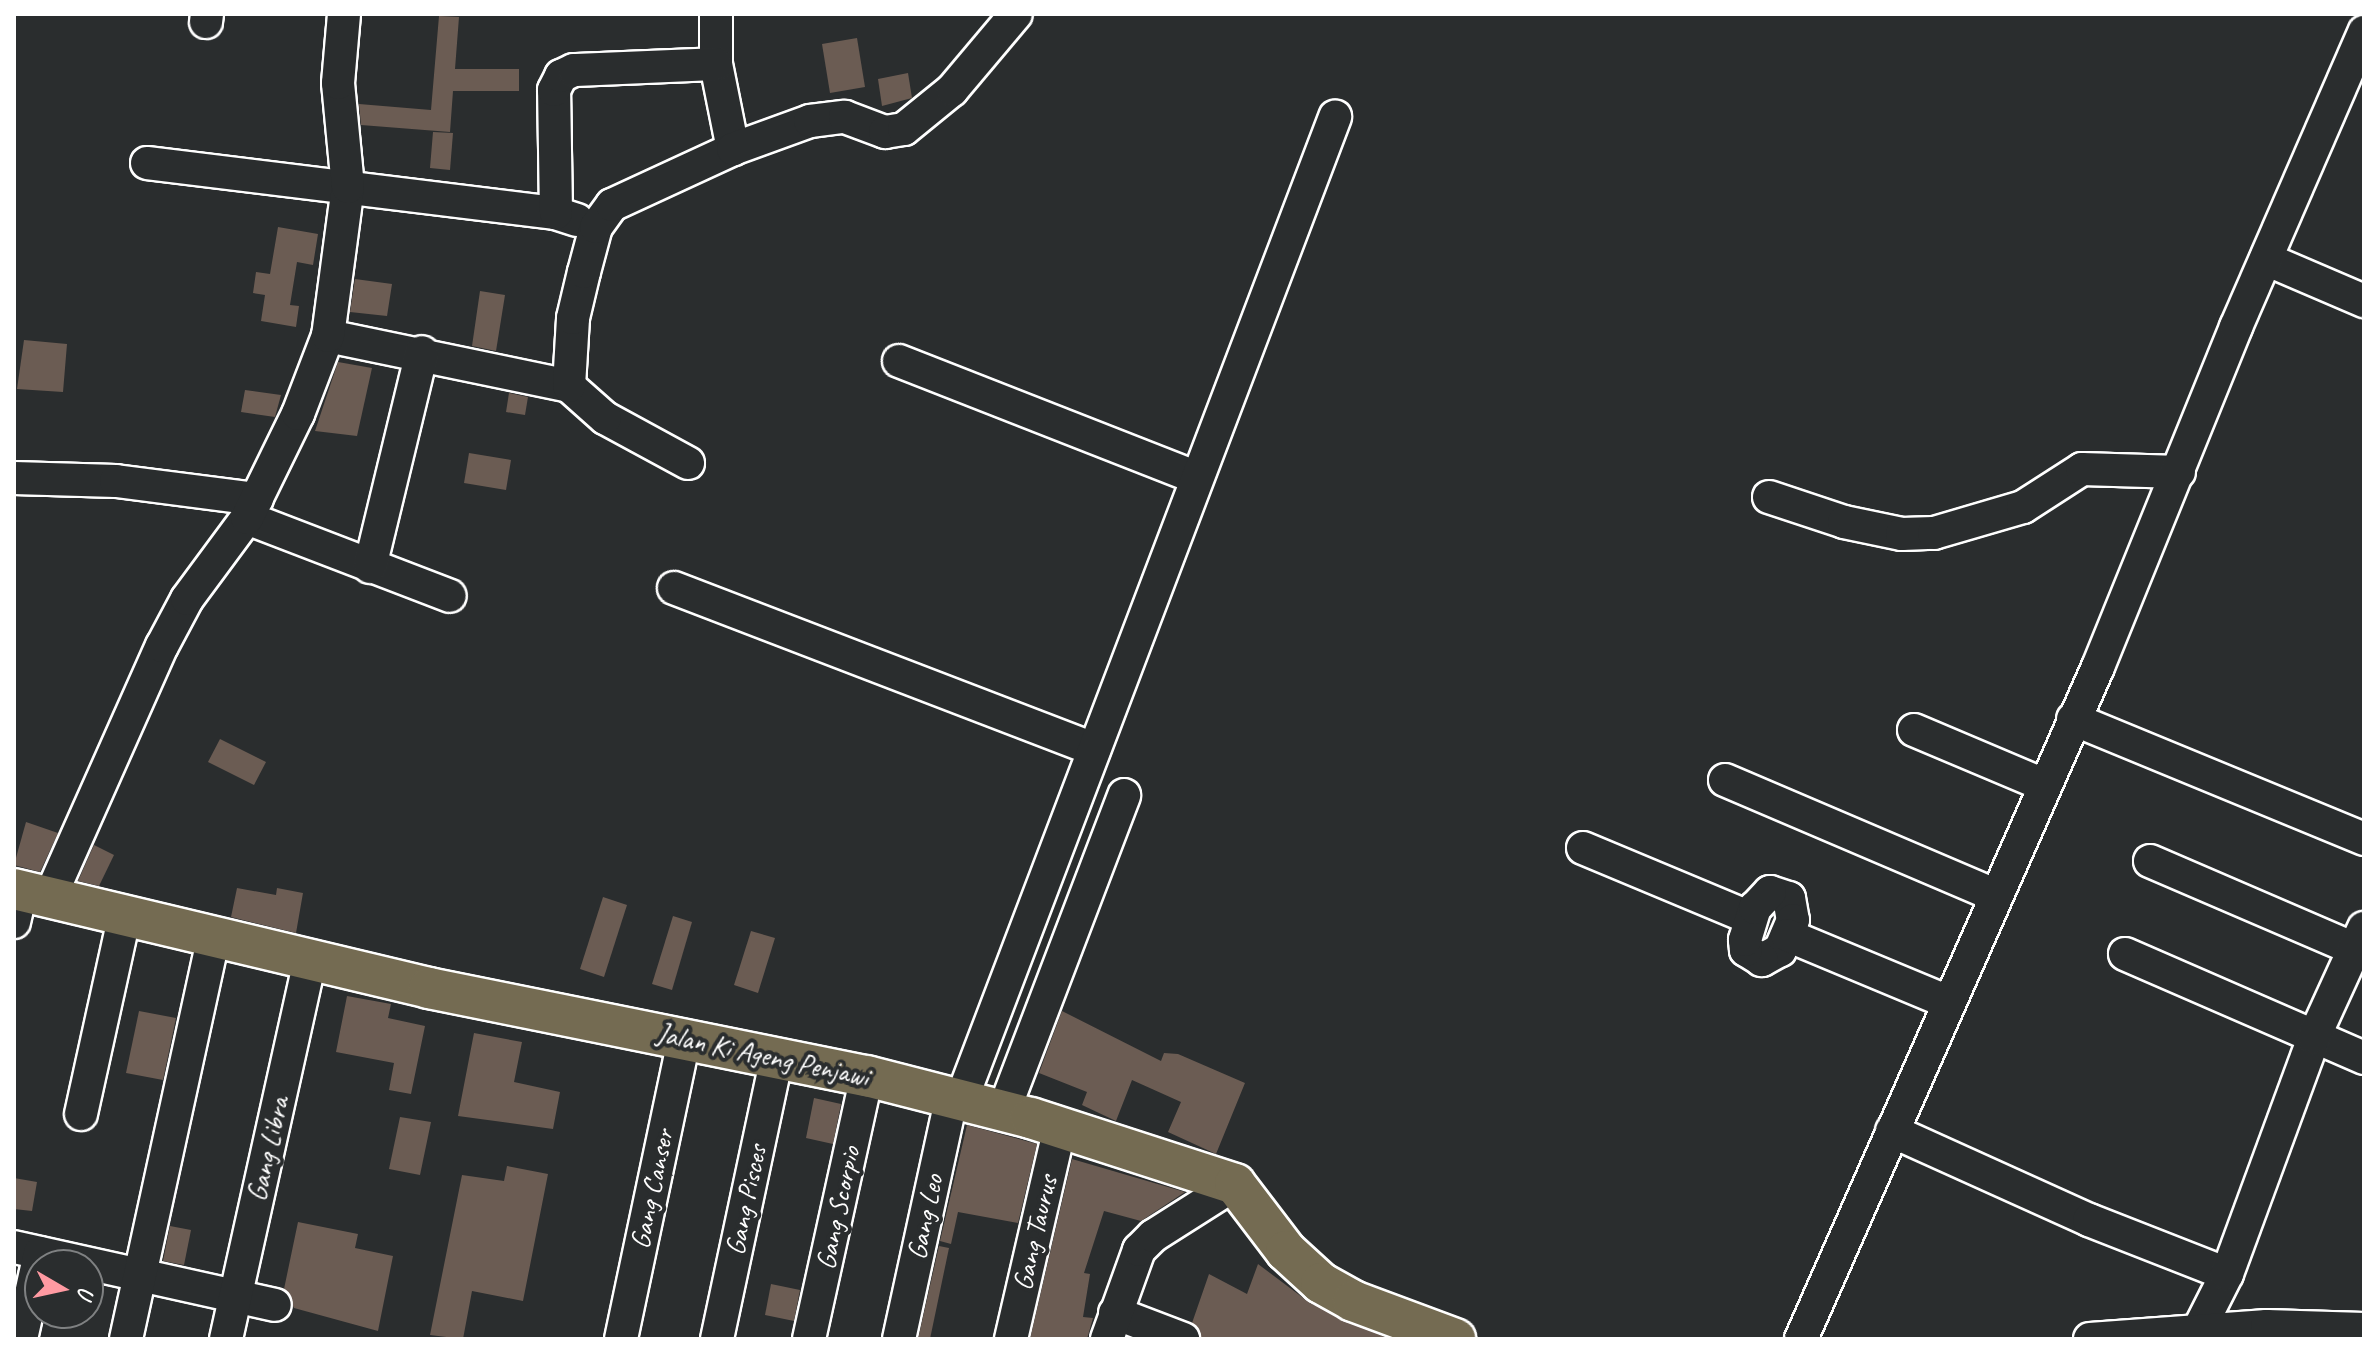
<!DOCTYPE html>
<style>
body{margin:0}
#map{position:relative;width:2378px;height:1353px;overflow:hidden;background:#2a2d2e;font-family:Caveat,sans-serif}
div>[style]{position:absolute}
.building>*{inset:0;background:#6b5c53}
.roads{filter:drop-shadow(2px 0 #fff) drop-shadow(-2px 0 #fff) drop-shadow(0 2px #fff) drop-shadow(0 -2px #fff)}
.minor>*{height:32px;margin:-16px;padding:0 16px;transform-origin:16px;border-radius:16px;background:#2a2d2e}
.major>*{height:40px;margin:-20px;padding:0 20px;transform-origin:20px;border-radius:20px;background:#746b52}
span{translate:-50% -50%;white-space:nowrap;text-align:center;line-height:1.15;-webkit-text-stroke:8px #2a2d2e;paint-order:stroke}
.street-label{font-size:28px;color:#fff}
.frame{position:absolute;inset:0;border:16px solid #fff;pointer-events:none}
.north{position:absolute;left:24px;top:1249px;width:80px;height:80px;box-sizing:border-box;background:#2a2d2e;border:2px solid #7f8182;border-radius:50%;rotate:99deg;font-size:22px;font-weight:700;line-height:32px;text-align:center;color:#fff}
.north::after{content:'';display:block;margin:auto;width:28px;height:36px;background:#ff9aa2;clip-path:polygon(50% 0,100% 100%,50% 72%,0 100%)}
</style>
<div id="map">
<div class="building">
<i style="clip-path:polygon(439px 16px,459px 17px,455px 69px,519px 69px,519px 91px,453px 91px,450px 132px,361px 125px,359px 104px,431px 110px)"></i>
<i style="clip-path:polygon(857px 38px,865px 87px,830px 93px,822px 44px)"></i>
<i style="clip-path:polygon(908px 73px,912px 98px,882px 106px,878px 79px)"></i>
<i style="clip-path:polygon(433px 132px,453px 133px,450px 170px,430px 168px)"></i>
<i style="clip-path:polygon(278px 227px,318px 234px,313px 265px,297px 262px,290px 305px,299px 306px,296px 327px,261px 321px,265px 295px,253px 293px,256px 272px,270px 274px)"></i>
<i style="clip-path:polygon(355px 279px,392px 284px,387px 316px,350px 312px)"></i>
<i style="clip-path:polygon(480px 291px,505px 295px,496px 351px,472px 346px)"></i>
<i style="clip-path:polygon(24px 340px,67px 344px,63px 392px,17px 389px)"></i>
<i style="clip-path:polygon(338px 362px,372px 368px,357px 436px,315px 431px)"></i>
<i style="clip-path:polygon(245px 390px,281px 395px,275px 417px,241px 412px)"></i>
<i style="clip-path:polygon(509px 393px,528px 397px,525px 415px,506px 412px)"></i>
<i style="clip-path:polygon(469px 453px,511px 460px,506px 490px,464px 483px)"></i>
<i style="clip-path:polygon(220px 739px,266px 762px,254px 785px,208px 762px)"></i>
<i style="clip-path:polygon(26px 822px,58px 833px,40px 872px,14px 865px)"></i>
<i style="clip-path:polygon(94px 845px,114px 855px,99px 886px,78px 881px)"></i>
<i style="clip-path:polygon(237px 888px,276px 895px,277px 888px,303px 893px,296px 933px,231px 917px)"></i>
<i style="clip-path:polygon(603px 897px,627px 905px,604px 977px,580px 969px)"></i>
<i style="clip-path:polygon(673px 916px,692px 922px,672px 990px,652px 984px)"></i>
<i style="clip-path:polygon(751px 931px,775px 938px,758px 993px,734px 985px)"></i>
<i style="clip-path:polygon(347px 996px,391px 1004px,388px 1018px,425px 1026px,411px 1094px,389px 1090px,394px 1063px,336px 1052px)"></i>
<i style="clip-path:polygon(139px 1011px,176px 1018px,163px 1080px,126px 1073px)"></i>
<i style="clip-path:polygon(1062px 1011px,1161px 1061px,1164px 1053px,1178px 1054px,1245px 1083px,1216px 1154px,1168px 1132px,1181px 1102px,1132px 1080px,1116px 1121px,1082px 1105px,1087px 1092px,1039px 1073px)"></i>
<i style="clip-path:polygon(474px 1033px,522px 1042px,514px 1082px,560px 1092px,553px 1129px,458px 1116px)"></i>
<i style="clip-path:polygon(814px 1098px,841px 1104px,833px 1144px,806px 1138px)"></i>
<i style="clip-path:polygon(400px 1117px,431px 1122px,420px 1175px,389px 1169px)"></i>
<i style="clip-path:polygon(967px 1125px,1037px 1144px,1018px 1223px,958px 1212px,951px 1244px,940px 1241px)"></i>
<i style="clip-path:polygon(1072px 1159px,1185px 1192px,1141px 1221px,1104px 1211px,1084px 1273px,1090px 1274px,1083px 1317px,1093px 1318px,1087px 1339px,1030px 1339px)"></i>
<i style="clip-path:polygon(507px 1166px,548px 1174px,523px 1301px,472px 1291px,463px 1339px,430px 1335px,462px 1175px,504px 1181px)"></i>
<i style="clip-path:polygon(14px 1178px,37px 1182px,32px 1211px,14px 1209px)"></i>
<i style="clip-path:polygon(298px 1222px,358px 1234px,355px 1248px,393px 1256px,378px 1331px,294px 1308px,284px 1289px)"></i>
<i style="clip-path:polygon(170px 1226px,191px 1230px,184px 1265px,163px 1261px)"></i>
<i style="clip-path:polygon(939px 1246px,949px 1248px,930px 1339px,918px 1339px)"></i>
<i style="clip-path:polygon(1258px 1264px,1310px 1303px,1389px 1339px,1202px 1339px,1192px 1323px,1209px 1274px,1247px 1294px)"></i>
<i style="clip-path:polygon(771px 1284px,800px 1290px,794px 1321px,765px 1315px)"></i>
</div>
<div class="roads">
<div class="minor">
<i style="left:716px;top:14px;width:50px;rotate:90deg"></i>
<i style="left:716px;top:64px;width:87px;rotate:78.7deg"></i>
<i style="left:206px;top:22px;width:8px;rotate:-83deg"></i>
<i style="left:147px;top:163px;width:412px;rotate:7deg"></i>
<i style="left:577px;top:220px;width:22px;rotate:-162deg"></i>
<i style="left:556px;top:213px;width:123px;rotate:-90.9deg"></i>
<i style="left:554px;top:90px;width:16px;rotate:-63deg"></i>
<i style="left:561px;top:76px;width:14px;rotate:-25deg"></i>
<i style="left:574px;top:70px;width:142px;rotate:-2.4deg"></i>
<i style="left:2266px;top:259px;width:107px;rotate:23.2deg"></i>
<i style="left:328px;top:336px;width:246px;rotate:11.7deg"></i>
<i style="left:899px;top:361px;width:320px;rotate:21.4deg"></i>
<i style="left:688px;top:463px;width:94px;rotate:-151.5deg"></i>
<i style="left:605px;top:418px;width:48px;rotate:-138.4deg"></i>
<i style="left:569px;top:386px;width:68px;rotate:-86.6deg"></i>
<i style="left:573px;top:318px;width:47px;rotate:-76.6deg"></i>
<i style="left:584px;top:272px;width:47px;rotate:-75.1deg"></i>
<i style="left:596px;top:227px;width:27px;rotate:-54deg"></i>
<i style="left:612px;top:205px;width:133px;rotate:-24.8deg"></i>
<i style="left:733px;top:149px;width:82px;rotate:-20deg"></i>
<i style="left:810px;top:121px;width:35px;rotate:-7deg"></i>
<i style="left:845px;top:117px;width:43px;rotate:20.6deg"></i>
<i style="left:885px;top:132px;width:19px;rotate:-9deg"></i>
<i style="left:904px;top:129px;width:62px;rotate:-39.1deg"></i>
<i style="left:952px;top:90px;width:99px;rotate:-49.9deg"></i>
<i style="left:14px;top:478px;width:102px;rotate:1.7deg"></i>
<i style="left:116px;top:481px;width:142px;rotate:7.3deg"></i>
<i style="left:1769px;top:497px;width:79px;rotate:18.4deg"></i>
<i style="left:1844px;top:522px;width:59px;rotate:11.7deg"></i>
<i style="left:1902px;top:534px;width:32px;rotate:-2deg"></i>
<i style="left:1934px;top:533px;width:93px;rotate:-16.3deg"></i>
<i style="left:2023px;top:507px;width:70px;rotate:-32.8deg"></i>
<i style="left:2082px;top:469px;width:97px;rotate:1.8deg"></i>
<i style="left:247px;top:518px;width:217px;rotate:21deg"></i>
<i style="left:370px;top:567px;width:221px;rotate:-76.4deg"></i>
<i style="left:674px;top:588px;width:450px;rotate:21deg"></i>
<i style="left:2073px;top:719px;width:315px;rotate:22.4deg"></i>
<i style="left:1914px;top:730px;width:141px;rotate:22.9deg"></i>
<i style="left:1725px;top:780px;width:293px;rotate:23.1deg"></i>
<i style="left:1583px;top:848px;width:181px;rotate:22.7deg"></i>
<i style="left:2150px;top:861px;width:233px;rotate:23.3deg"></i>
<i style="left:1770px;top:892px;width:20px;rotate:18deg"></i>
<i style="left:1789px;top:898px;width:22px;rotate:80deg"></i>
<i style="left:1793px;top:920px;width:33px;rotate:113deg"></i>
<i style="left:1780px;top:950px;width:21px;rotate:151deg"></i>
<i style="left:1762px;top:960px;width:19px;rotate:-148deg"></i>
<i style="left:1746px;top:950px;width:10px;rotate:-96deg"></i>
<i style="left:1745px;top:940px;width:34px;rotate:-73deg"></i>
<i style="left:1755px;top:908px;width:22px;rotate:-47deg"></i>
<i style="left:50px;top:897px;width:275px;rotate:-66deg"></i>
<i style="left:162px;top:646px;width:53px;rotate:-62deg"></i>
<i style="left:187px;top:599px;width:101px;rotate:-53.5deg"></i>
<i style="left:247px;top:518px;width:116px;rotate:-63.9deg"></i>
<i style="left:298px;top:414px;width:84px;rotate:-69deg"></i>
<i style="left:328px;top:336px;width:150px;rotate:-82.4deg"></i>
<i style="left:348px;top:187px;width:104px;rotate:-95.5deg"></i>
<i style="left:338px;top:83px;width:69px;rotate:-85deg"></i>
<i style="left:14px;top:922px;width:32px;rotate:-77deg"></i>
<i style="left:1787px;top:935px;width:174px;rotate:22.6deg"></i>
<i style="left:2125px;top:954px;width:261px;rotate:23.5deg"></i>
<i style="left:962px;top:1098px;width:1050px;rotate:-69.18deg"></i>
<i style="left:1004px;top:1110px;width:337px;rotate:-69.1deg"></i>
<i style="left:81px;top:1114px;width:201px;rotate:-77.6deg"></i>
<i style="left:1892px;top:1131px;width:216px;rotate:24.3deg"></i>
<i style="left:2089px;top:1220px;width:148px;rotate:21.4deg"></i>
<i style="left:14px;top:1247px;width:267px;rotate:12.5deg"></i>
<i style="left:1115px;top:1313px;width:73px;rotate:20.9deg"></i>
<i style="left:2196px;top:1335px;width:68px;rotate:-63.1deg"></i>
<i style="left:2227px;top:1274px;width:252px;rotate:-69.8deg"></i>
<i style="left:2314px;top:1037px;width:120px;rotate:-65.4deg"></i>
<i style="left:21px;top:1339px;width:88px;rotate:-77.5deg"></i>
<i style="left:126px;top:1339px;width:408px;rotate:-77.7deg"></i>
<i style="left:226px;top:1339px;width:389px;rotate:-77.5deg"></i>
<i style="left:621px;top:1339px;width:306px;rotate:-78.1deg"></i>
<i style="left:717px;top:1339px;width:284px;rotate:-78deg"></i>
<i style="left:809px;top:1339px;width:269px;rotate:-77.6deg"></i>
<i style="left:899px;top:1339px;width:249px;rotate:-77.7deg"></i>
<i style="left:1011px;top:1339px;width:218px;rotate:-77deg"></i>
<i style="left:1107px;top:1339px;width:95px;rotate:-70.2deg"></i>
<i style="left:1139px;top:1250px;width:20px;rotate:-45deg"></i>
<i style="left:1153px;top:1236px;width:97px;rotate:-32.4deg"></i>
<i style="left:1801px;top:1339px;width:735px;rotate:-66.16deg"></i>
<i style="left:2098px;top:667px;width:367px;rotate:-67.9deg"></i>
<i style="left:2236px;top:327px;width:322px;rotate:-66.5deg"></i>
<i style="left:2090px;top:1339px;width:177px;rotate:-4.2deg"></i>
<i style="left:2267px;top:1326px;width:97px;rotate:1.8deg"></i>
</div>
<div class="major">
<i style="left:14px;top:889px;width:427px;rotate:13.4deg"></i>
<i style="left:429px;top:988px;width:447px;rotate:11.4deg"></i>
<i style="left:867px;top:1076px;width:169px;rotate:14.4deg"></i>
<i style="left:1031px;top:1118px;width:214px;rotate:17.9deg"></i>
<i style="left:1235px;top:1184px;width:84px;rotate:52.7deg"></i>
<i style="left:1286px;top:1251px;width:47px;rotate:42.4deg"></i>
<i style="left:1321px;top:1283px;width:37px;rotate:29deg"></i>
<i style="left:1353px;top:1301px;width:109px;rotate:20.4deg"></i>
</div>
</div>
<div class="street-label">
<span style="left:763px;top:1055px;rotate:12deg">Jalan Ki Ageng Penjawi</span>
<span style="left:268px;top:1149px;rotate:-77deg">Gang Libra</span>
<span style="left:652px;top:1189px;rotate:-78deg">Gang Canser</span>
<span style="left:746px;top:1200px;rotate:-78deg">Gang Pisces</span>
<span style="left:838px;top:1208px;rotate:-78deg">Gang Scorpio</span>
<span style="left:925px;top:1217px;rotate:-78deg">Gang Leo</span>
<span style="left:1035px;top:1233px;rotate:-77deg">Gang Taurus</span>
</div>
<div class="frame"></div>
<div class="north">U</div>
</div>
